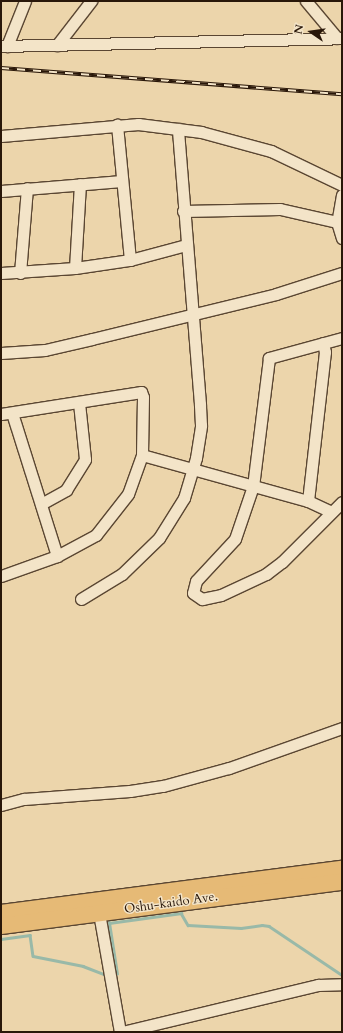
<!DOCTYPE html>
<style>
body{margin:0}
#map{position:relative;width:343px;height:1033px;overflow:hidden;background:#ecd5ab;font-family:Cardo,serif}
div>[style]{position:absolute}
.stream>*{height:2.5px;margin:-1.25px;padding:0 1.25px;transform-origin:1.25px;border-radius:1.25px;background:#99b9a8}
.roads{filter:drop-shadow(1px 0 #5a4632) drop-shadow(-1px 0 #5a4632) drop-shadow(0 1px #5a4632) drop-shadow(0 -1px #5a4632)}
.minor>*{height:11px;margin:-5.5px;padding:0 5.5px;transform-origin:5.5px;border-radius:5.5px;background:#f3e4c8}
.highway>*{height:16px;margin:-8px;padding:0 8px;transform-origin:8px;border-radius:8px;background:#e6ba76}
.rail>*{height:4px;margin-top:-2px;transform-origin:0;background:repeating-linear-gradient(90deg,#f3e4c8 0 8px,#291709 0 16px);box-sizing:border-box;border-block:1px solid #291709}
span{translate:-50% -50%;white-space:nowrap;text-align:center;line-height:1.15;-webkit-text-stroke:3px #f3e4c8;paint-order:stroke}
.street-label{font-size:13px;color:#291709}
.frame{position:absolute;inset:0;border:2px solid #291709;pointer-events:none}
.north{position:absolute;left:291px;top:12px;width:40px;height:40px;-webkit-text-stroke:3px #f3e4c8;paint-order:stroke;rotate:283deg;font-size:11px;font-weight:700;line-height:16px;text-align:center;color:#291709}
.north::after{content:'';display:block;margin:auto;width:14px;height:18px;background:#291709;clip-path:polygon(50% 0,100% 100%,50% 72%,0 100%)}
</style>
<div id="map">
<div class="stream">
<i style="left:1px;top:939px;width:29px;rotate:-8deg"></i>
<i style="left:30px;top:935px;width:21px;rotate:82deg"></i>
<i style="left:33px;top:956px;width:51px;rotate:11.3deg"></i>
<i style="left:83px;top:966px;width:22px;rotate:21deg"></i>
<i style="left:117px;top:974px;width:52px;rotate:-98.9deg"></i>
<i style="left:109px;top:923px;width:73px;rotate:-7.9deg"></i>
<i style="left:181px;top:913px;width:14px;rotate:60deg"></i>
<i style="left:188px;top:925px;width:53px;rotate:3.2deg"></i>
<i style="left:241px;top:928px;width:21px;rotate:-8deg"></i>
<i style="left:262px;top:925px;width:7px;rotate:8deg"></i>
<i style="left:269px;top:926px;width:88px;rotate:33.9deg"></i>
</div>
<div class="roads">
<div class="minor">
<i style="left:306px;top:1px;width:48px;rotate:50deg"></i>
<i style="left:57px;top:45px;width:56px;rotate:-52.3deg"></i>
<i style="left:1px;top:46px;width:341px;rotate:-1.3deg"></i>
<i style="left:7px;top:46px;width:48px;rotate:-68.2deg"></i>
<i style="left:1px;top:136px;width:138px;rotate:-5deg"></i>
<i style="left:138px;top:124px;width:64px;rotate:7.2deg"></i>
<i style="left:201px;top:132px;width:73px;rotate:15.2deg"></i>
<i style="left:271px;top:151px;width:79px;rotate:25.6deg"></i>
<i style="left:1px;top:191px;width:121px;rotate:-4.7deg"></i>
<i style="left:342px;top:195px;width:27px;rotate:100deg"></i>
<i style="left:337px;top:222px;width:17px;rotate:73deg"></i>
<i style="left:183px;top:211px;width:97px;rotate:-1.2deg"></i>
<i style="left:280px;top:209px;width:58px;rotate:12.8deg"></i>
<i style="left:130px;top:260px;width:58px;rotate:-15deg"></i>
<i style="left:75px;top:268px;width:84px;rotate:-86.6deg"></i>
<i style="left:1px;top:273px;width:74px;rotate:-3.9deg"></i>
<i style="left:75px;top:268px;width:56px;rotate:-8.3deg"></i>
<i style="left:130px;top:260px;width:136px;rotate:-95.5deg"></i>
<i style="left:20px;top:273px;width:85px;rotate:-85.3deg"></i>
<i style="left:342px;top:338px;width:76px;rotate:164.7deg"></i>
<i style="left:269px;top:358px;width:129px;rotate:97.1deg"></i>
<i style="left:253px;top:486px;width:56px;rotate:108.8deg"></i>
<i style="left:235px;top:539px;width:57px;rotate:132.9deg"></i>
<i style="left:196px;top:581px;width:12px;rotate:104deg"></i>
<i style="left:193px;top:593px;width:11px;rotate:34deg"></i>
<i style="left:202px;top:599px;width:19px;rotate:-12deg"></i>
<i style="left:221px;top:595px;width:50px;rotate:-25deg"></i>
<i style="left:266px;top:574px;width:20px;rotate:-37deg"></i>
<i style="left:282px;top:562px;width:85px;rotate:-45deg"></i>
<i style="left:1px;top:353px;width:44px;rotate:-3.9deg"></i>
<i style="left:45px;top:350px;width:48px;rotate:-13.2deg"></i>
<i style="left:92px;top:339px;width:189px;rotate:-13.7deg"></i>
<i style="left:276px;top:294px;width:69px;rotate:-17.7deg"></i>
<i style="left:12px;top:413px;width:150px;rotate:72.5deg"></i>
<i style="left:1px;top:414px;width:142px;rotate:-8.9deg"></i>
<i style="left:141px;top:392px;width:5px;rotate:68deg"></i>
<i style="left:143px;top:397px;width:58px;rotate:91deg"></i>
<i style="left:142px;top:455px;width:41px;rotate:109.7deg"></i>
<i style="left:128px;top:494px;width:52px;rotate:128deg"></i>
<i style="left:96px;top:535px;width:44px;rotate:151.7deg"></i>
<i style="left:57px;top:556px;width:59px;rotate:160.3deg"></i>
<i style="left:142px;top:455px;width:172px;rotate:15.5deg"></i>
<i style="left:308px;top:501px;width:26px;rotate:25deg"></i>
<i style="left:308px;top:501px;width:150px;rotate:-83.5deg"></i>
<i style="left:325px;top:352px;width:9px;rotate:-103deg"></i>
<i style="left:41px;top:504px;width:29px;rotate:-29deg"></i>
<i style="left:66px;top:490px;width:36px;rotate:-58deg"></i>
<i style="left:85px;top:459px;width:56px;rotate:-96.1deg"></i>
<i style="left:81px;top:599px;width:48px;rotate:-31.4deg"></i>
<i style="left:122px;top:574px;width:52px;rotate:-44.2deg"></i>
<i style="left:159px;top:538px;width:47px;rotate:-58deg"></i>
<i style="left:184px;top:498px;width:42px;rotate:-73.3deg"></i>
<i style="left:196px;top:458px;width:33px;rotate:-81deg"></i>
<i style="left:201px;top:425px;width:21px;rotate:-93deg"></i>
<i style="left:200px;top:404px;width:276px;rotate:-94.6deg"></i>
<i style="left:1px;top:805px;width:24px;rotate:-15deg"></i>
<i style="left:24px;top:799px;width:106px;rotate:-4.3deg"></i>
<i style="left:130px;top:791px;width:33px;rotate:-9deg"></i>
<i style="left:163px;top:786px;width:68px;rotate:-15.3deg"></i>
<i style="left:229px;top:768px;width:120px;rotate:-19.5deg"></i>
<i style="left:99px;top:913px;width:121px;rotate:80deg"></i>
<i style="left:122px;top:1032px;width:202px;rotate:-13.5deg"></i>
<i style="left:318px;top:985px;width:24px;rotate:-2deg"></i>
</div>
<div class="highway">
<i style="left:1px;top:913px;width:344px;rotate:-7.4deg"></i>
<i style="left:1px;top:926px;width:344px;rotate:-7.4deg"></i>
</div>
</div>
<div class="rail">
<i style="left:1px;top:68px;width:342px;rotate:4.4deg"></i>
</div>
<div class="street-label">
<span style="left:171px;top:903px;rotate:-8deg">Oshu-kaido Ave.</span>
</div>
<div class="frame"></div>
<div class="north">N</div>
</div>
